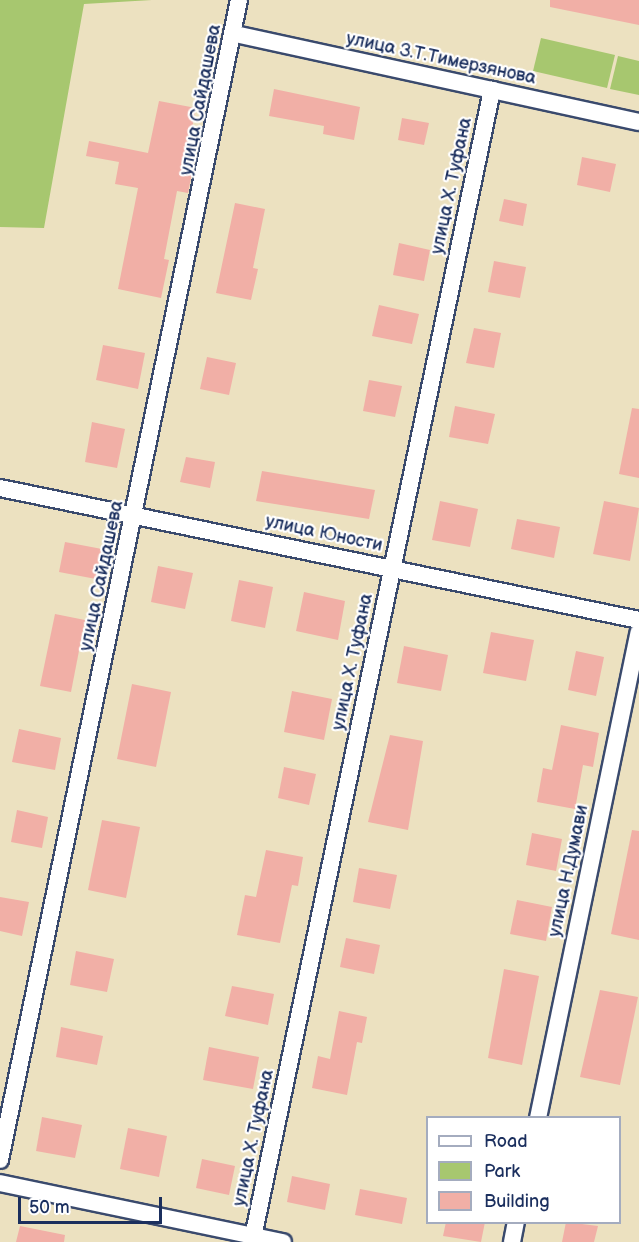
<!DOCTYPE html>
<meta charset="utf-8">
<style>
body{margin:0}
#map{position:relative;width:639px;height:1242px;overflow:hidden;background:#ece1c0;font-family:"Balsamiq Sans",sans-serif}
div>[style]{position:absolute}
.green>*{inset:0;background:#a7c76f}
.building>*{inset:0;background:#f1afa6}
.roads{filter:drop-shadow(2px 0 #3a4a6d) drop-shadow(-2px 0 #3a4a6d) drop-shadow(0 2px #3a4a6d) drop-shadow(0 -2px #3a4a6d)}
.minor>*{height:16px;margin:-8px;padding:0 8px;transform-origin:8px;border-radius:8px;background:#fff}
span{translate:-50% -50%;white-space:nowrap;text-align:center;line-height:1.15;-webkit-text-stroke:4.5px #fff;paint-order:stroke}
.street-label{font-size:18px;color:#1b2f5e}
.legend{position:absolute;left:426px;top:1116px;width:195px;height:108px;box-sizing:border-box;background:#fff;border:2px solid #a4acbf;margin:0;padding:8px 10px;list-style:none;font-size:18px;color:#1b2f5e}
.legend li{display:flex;align-items:center;gap:12px;height:30px}
.legend b{width:30px;border:2px solid #a4acbf}
.scale{position:absolute;left:18px;top:1197px;width:144px;height:27px;box-sizing:border-box;border:3px solid #1b2f5e;border-top:0;padding-left:8px;font-size:18px;line-height:21px;white-space:nowrap;color:#1b2f5e;-webkit-text-stroke:4px #fff;paint-order:stroke}
</style>
<div id="map">
<div class="green">
<i style="clip-path:polygon(0 0,152px 0,84px 4px,44px 228px,0 227px)"></i>
<i style="clip-path:polygon(541px 38px,615px 55px,607px 88px,533px 71px)"></i>
<i style="clip-path:polygon(618px 56px,639px 61px,639px 95px,610px 89px)"></i>
</div>
<div class="building">
<i style="clip-path:polygon(550px 0,639px 0,639px 25px,550px 7px)"></i>
<i style="clip-path:polygon(274px 89px,360px 107px,354px 140px,323px 134px,324px 126px,269px 116px)"></i>
<i style="clip-path:polygon(159px 101px,196px 108px,186px 160px,194px 162px,188px 193px,177px 191px,164px 259px,169px 260px,161px 298px,118px 289px,138px 188px,115px 184px,119px 162px,86px 156px,89px 141px,148px 153px)"></i>
<i style="clip-path:polygon(402px 118px,429px 123px,424px 145px,398px 140px)"></i>
<i style="clip-path:polygon(582px 157px,616px 164px,610px 192px,577px 185px)"></i>
<i style="clip-path:polygon(504px 199px,527px 204px,523px 226px,499px 221px)"></i>
<i style="clip-path:polygon(235px 203px,265px 209px,253px 268px,258px 269px,251px 300px,216px 293px)"></i>
<i style="clip-path:polygon(399px 243px,430px 250px,424px 281px,393px 275px)"></i>
<i style="clip-path:polygon(494px 261px,526px 267px,520px 298px,488px 292px)"></i>
<i style="clip-path:polygon(379px 305px,419px 314px,412px 344px,372px 336px)"></i>
<i style="clip-path:polygon(474px 328px,501px 333px,494px 368px,466px 363px)"></i>
<i style="clip-path:polygon(103px 345px,145px 353px,138px 389px,96px 380px)"></i>
<i style="clip-path:polygon(207px 357px,236px 363px,229px 395px,200px 389px)"></i>
<i style="clip-path:polygon(369px 380px,402px 386px,395px 417px,363px 411px)"></i>
<i style="clip-path:polygon(455px 406px,495px 414px,488px 444px,449px 437px)"></i>
<i style="clip-path:polygon(632px 408px,639px 409px,639px 478px,619px 474px)"></i>
<i style="clip-path:polygon(92px 422px,125px 429px,117px 468px,85px 462px)"></i>
<i style="clip-path:polygon(186px 457px,215px 462px,210px 488px,180px 482px)"></i>
<i style="clip-path:polygon(262px 471px,375px 490px,369px 519px,256px 501px)"></i>
<i style="clip-path:polygon(440px 501px,478px 509px,470px 547px,432px 540px)"></i>
<i style="clip-path:polygon(604px 501px,639px 508px,630px 561px,593px 554px)"></i>
<i style="clip-path:polygon(517px 519px,560px 527px,554px 558px,511px 549px)"></i>
<i style="clip-path:polygon(65px 542px,102px 549px,96px 579px,59px 572px)"></i>
<i style="clip-path:polygon(158px 566px,193px 573px,185px 609px,151px 602px)"></i>
<i style="clip-path:polygon(239px 580px,273px 587px,265px 628px,231px 621px)"></i>
<i style="clip-path:polygon(304px 592px,345px 601px,338px 640px,296px 631px)"></i>
<i style="clip-path:polygon(55px 614px,85px 620px,71px 692px,40px 686px)"></i>
<i style="clip-path:polygon(491px 632px,534px 640px,526px 681px,483px 673px)"></i>
<i style="clip-path:polygon(404px 646px,448px 655px,441px 691px,397px 683px)"></i>
<i style="clip-path:polygon(576px 651px,604px 657px,596px 696px,568px 690px)"></i>
<i style="clip-path:polygon(132px 684px,171px 692px,156px 767px,117px 759px)"></i>
<i style="clip-path:polygon(292px 691px,332px 699px,324px 740px,284px 732px)"></i>
<i style="clip-path:polygon(561px 725px,599px 733px,593px 767px,583px 765px,575px 809px,537px 802px,543px 768px,552px 770px)"></i>
<i style="clip-path:polygon(19px 729px,61px 738px,55px 770px,12px 762px)"></i>
<i style="clip-path:polygon(390px 735px,423px 741px,408px 830px,368px 822px)"></i>
<i style="clip-path:polygon(284px 767px,316px 774px,309px 805px,278px 798px)"></i>
<i style="clip-path:polygon(17px 810px,48px 817px,42px 848px,11px 842px)"></i>
<i style="clip-path:polygon(102px 820px,140px 827px,126px 898px,88px 890px)"></i>
<i style="clip-path:polygon(632px 830px,639px 831px,639px 940px,611px 934px)"></i>
<i style="clip-path:polygon(532px 833px,562px 839px,556px 871px,526px 865px)"></i>
<i style="clip-path:polygon(266px 850px,303px 857px,298px 886px,292px 885px,280px 943px,237px 935px,245px 895px,256px 897px)"></i>
<i style="clip-path:polygon(359px 868px,397px 875px,390px 909px,353px 902px)"></i>
<i style="clip-path:polygon(0 897px,29px 902px,22px 936px,0 931px)"></i>
<i style="clip-path:polygon(517px 900px,552px 907px,546px 941px,510px 934px)"></i>
<i style="clip-path:polygon(346px 938px,380px 945px,374px 974px,340px 967px)"></i>
<i style="clip-path:polygon(76px 951px,114px 959px,107px 992px,70px 985px)"></i>
<i style="clip-path:polygon(504px 969px,539px 976px,522px 1065px,488px 1058px)"></i>
<i style="clip-path:polygon(232px 986px,274px 994px,268px 1025px,225px 1016px)"></i>
<i style="clip-path:polygon(600px 990px,638px 997px,620px 1085px,580px 1077px)"></i>
<i style="clip-path:polygon(339px 1011px,367px 1017px,362px 1043px,357px 1042px,347px 1095px,312px 1088px,318px 1056px,330px 1059px)"></i>
<i style="clip-path:polygon(61px 1027px,103px 1036px,97px 1065px,56px 1057px)"></i>
<i style="clip-path:polygon(209px 1047px,259px 1057px,253px 1089px,203px 1080px)"></i>
<i style="clip-path:polygon(42px 1117px,82px 1125px,75px 1158px,36px 1151px)"></i>
<i style="clip-path:polygon(128px 1128px,167px 1136px,159px 1177px,120px 1169px)"></i>
<i style="clip-path:polygon(202px 1159px,235px 1166px,229px 1195px,196px 1188px)"></i>
<i style="clip-path:polygon(292px 1176px,330px 1184px,325px 1210px,287px 1202px)"></i>
<i style="clip-path:polygon(360px 1189px,407px 1198px,402px 1224px,355px 1215px)"></i>
<i style="clip-path:polygon(446px 1222px,485px 1222px,481px 1242px,443px 1236px)"></i>
<i style="clip-path:polygon(566px 1222px,598px 1226px,594px 1242px,562px 1242px)"></i>
<i style="clip-path:polygon(20px 1226px,65px 1235px,64px 1242px,16px 1242px)"></i>
</div>
<div class="roads">
<div class="minor">
<i style="left:235px;top:34px;width:413px;rotate:12.3deg"></i>
<i style="left:0;top:488px;width:652px;rotate:11.67deg"></i>
<i style="left:538px;top:1118px;width:496px;rotate:-78.3deg"></i>
<i style="left:0;top:1160px;width:1184px;rotate:-78.36deg"></i>
<i style="left:0;top:1183px;width:289px;rotate:11.8deg"></i>
<i style="left:252px;top:1242px;width:1177px;rotate:-78.23deg"></i>
<i style="left:512px;top:1242px;width:20px;rotate:-79deg"></i>
</div>
</div>
<div class="street-label">
<span style="left:441px;top:59px;rotate:12deg">улица З.Т.Тимерзянова</span>
<span style="left:201px;top:100px;rotate:-79deg">улица Сайдашева</span>
<span style="left:452px;top:186px;rotate:-78deg">улица Х. Туфана</span>
<span style="left:324px;top:534px;rotate:12deg">улица Юности</span>
<span style="left:102px;top:576px;rotate:-78deg">улица Сайдашева</span>
<span style="left:353px;top:662px;rotate:-78deg">улица Х. Туфана</span>
<span style="left:569px;top:871px;rotate:-78deg">улица Н.Думави</span>
<span style="left:254px;top:1138px;rotate:-78deg">улица Х. Туфана</span>
</div>
<ul class="legend">
<li><b style="height:8px;background:#fff"></b>Road</li>
<li><b style="height:16px;background:#a7c76f"></b>Park</li>
<li><b style="height:16px;background:#f1afa6"></b>Building</li>
</ul>
<div class="scale">50 m</div>
</div>
